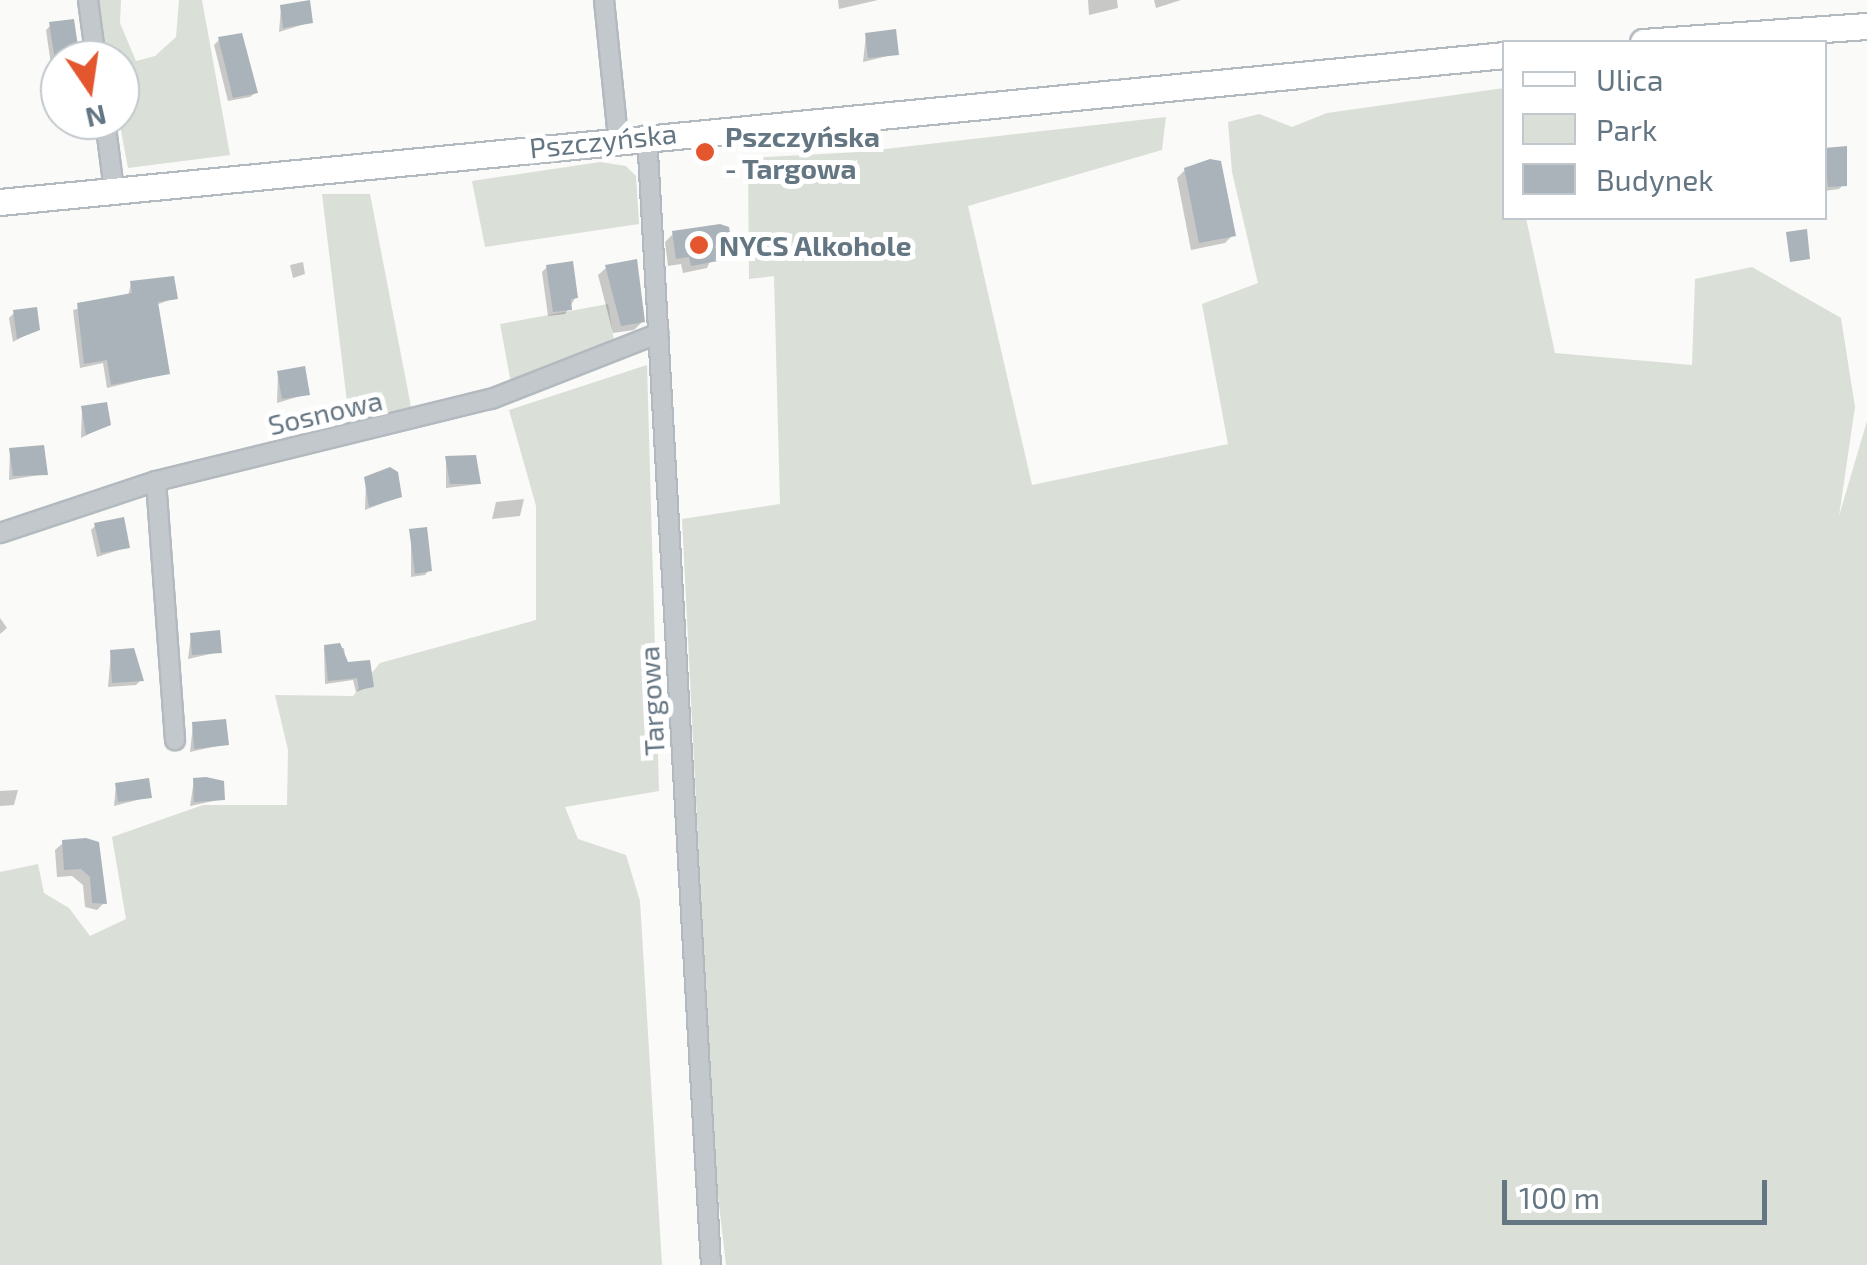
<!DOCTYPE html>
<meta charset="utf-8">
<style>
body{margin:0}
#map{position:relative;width:1867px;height:1265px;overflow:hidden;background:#fafaf8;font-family:"Exo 2",sans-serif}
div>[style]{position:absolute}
.green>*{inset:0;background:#dadfd7}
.shadow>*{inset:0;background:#0003}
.building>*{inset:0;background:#aab3b9}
.roads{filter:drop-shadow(2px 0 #b3babf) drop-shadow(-2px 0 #b3babf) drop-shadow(0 2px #b3babf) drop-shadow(0 -2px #b3babf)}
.street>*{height:18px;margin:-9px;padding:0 9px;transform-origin:9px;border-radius:9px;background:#c3c8cc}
.secondary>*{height:25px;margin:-12.5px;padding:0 12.5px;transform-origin:12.5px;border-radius:12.5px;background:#fff}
.dots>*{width:28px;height:28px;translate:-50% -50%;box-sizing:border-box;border:5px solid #fff;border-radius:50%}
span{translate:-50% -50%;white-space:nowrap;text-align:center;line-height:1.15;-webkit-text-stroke:10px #fff;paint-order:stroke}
.poi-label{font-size:28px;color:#657683;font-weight:700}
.left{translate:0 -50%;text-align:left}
.street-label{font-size:28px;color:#657683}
.legend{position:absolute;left:1502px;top:40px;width:325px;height:180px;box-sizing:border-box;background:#fff;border:2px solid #c1c8cd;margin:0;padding:12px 18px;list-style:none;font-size:30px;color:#657683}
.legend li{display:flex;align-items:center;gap:20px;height:50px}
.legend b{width:50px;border:2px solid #c1c8cd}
.north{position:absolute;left:40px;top:40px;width:100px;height:100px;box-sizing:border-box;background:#fff;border:2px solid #c1c8cd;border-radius:50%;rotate:167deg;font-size:28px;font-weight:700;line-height:40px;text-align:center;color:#657683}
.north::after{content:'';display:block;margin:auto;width:35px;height:45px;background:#e4572e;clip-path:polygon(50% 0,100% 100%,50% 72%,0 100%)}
.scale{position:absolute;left:1502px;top:1180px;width:265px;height:45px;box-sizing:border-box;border:5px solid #657683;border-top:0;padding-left:12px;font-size:30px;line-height:35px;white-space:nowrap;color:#657683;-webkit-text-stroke:8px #fff;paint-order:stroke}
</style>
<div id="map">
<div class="green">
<i style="clip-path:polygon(97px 0,121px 0,120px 23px,136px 61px,155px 56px,176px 37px,179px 0,202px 0,230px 155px,128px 168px,119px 120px,120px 60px,108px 60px)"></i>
<i style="clip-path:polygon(1504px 88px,1504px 218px,1526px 218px,1555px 353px,1692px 365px,1695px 279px,1752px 267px,1841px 318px,1855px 407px,1839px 516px,1867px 421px,1867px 1265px,726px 1265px,714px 1161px,682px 519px,780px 504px,774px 276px,749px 279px,748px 158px,859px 152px,1166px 117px,1162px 150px,968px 206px,1032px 485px,1228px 444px,1202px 304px,1258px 283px,1232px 172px,1228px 122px,1259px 114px,1292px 127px,1327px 113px)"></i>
<i style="clip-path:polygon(600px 162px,626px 166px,636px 176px,639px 224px,485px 247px,472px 181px)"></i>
<i style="clip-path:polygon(322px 194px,370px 194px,412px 412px,350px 427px)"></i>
<i style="clip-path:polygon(608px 304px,614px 341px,511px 383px,500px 324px)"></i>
<i style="clip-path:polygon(647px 365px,659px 791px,565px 807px,578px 839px,626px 855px,640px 901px,662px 1265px,0 1265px,0 872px,38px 864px,44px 893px,69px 908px,90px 936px,126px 919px,112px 837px,203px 805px,287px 805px,288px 750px,275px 695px,353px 696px,380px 663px,536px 620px,536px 506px,509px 410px)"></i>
</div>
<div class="shadow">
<i style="clip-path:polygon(838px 0,878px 0,839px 9px)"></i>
<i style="clip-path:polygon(1088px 0,1117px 0,1118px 8px,1089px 15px)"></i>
<i style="clip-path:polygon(1154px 0,1181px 0,1156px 8px)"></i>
<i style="clip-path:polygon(281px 7px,311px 22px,279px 32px)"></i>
<i style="clip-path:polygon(51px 25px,78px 60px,60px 60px,60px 78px,53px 79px,46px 30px)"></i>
<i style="clip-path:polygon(866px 35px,896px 54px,863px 62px)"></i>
<i style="clip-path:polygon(219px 40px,255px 93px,250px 97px,228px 101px,214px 45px)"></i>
<i style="clip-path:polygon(1824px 150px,1844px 184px,1839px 189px,1824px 191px)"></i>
<i style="clip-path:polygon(1185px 170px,1233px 235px,1225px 243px,1191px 250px,1177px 178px)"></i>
<i style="clip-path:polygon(673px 234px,729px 243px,714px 252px,707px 268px,683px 273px,681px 264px,668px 266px,665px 242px)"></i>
<i style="clip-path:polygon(303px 262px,305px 274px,293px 278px,290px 265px)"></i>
<i style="clip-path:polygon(547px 267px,576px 297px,565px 314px,548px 316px,542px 272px)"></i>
<i style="clip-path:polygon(606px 268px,642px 322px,634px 330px,613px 333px,598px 275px)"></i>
<i style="clip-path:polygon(131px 283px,175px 298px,156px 305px,168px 373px,107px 388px,103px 363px,80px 368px,73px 310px,128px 296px)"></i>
<i style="clip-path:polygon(14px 313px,37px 329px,13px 342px,9px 318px)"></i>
<i style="clip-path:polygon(278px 373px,307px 394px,277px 403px)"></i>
<i style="clip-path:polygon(335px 405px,337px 418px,322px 422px,320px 409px)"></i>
<i style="clip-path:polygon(82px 409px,108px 424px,81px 438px)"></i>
<i style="clip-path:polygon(10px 450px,45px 474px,9px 480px)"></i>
<i style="clip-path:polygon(446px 459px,479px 484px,446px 488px)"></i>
<i style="clip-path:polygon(366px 480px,399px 497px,365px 510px)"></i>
<i style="clip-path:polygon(524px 499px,520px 516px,492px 519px,496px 502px)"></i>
<i style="clip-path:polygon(96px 525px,128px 547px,97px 557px,91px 530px)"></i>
<i style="clip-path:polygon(411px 531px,429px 570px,425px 575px,411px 577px)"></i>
<i style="clip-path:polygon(0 618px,7px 628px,0 634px)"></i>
<i style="clip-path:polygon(191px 635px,219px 652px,188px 659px)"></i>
<i style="clip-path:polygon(324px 648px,344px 648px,346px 665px,371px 686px,356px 692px,353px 680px,325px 684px)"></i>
<i style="clip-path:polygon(111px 652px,141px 680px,136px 685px,108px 687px)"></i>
<i style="clip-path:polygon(193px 725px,226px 744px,190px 752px)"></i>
<i style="clip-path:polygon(194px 780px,223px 799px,190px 806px)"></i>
<i style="clip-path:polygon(116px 785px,149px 797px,114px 806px)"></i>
<i style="clip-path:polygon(18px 790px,14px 805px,0 806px,0 791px)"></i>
<i style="clip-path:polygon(63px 843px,97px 845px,104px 903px,97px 910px,85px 907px,83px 885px,72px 876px,57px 877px,55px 850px)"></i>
</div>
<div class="building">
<i style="clip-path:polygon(310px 0,313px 23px,283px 28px,280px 5px)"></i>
<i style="clip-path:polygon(74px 19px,80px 60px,55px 60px,49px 22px)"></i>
<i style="clip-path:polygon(896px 29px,899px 55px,868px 58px,865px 33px)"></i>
<i style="clip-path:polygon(242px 33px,258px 93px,233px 98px,218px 37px)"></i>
<i style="clip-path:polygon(1847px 146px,1847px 186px,1828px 187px,1824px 148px)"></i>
<i style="clip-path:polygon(1210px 159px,1221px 161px,1236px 236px,1199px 243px,1184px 168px)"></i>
<i style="clip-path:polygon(720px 224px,729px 227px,732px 244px,715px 246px,718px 261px,691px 266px,689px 257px,676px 259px,672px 231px)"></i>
<i style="clip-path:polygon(1807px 229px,1810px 259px,1790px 262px,1786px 232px)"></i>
<i style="clip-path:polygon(637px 259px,645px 322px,621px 326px,605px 265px)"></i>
<i style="clip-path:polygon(573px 261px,578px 298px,571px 299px,572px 310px,553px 312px,546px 265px)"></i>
<i style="clip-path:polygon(174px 276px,178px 299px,158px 302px,170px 374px,111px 385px,107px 360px,84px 364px,77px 303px,132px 293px,130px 281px)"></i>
<i style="clip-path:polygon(37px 307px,40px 330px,17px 339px,13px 310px)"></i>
<i style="clip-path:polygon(305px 366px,310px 395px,282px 399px,277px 371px)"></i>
<i style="clip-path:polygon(107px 402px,111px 425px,86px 435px,81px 406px)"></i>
<i style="clip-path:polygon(44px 445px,48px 475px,13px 476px,9px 448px)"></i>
<i style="clip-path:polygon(476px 455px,481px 484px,450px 484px,445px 456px)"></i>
<i style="clip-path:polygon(390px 467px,398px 472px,402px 497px,369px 507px,364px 477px)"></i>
<i style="clip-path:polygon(124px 517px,130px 548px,101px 553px,94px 523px)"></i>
<i style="clip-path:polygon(427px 527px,432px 571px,415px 574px,409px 529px)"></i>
<i style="clip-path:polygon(220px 630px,222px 653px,192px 655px,190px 633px)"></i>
<i style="clip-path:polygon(340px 643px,348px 662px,370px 660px,374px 687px,359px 690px,357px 678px,328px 681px,324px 645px)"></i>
<i style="clip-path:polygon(134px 648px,144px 681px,112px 683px,110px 650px)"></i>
<i style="clip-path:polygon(226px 719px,229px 745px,194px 749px,192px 722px)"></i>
<i style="clip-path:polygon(206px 777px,224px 781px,225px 800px,194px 802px,193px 778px)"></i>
<i style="clip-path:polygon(149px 778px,152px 798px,118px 802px,115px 783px)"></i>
<i style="clip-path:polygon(86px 838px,99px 842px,107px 904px,92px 903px,90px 877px,81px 869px,64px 870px,62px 840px)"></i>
</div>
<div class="roads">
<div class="street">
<i style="left:88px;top:0;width:61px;rotate:82.4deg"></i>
<i style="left:604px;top:0;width:139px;rotate:84.2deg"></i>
<i style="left:105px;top:120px;width:71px;rotate:82.7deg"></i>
<i style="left:647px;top:135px;width:1132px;rotate:86.76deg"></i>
<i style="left:156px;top:481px;width:260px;rotate:85.8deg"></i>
<i style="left:0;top:533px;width:164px;rotate:-18.4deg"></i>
<i style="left:156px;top:481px;width:345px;rotate:-13.8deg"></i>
<i style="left:491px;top:399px;width:180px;rotate:-21.4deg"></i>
</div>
<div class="secondary">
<i style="left:1643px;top:42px;width:225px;rotate:-4.1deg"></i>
<i style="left:0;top:202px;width:1511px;rotate:-5.58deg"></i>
</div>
</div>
<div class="dots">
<i style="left:705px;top:152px;background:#e4572e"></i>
<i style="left:699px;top:245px;background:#e4572e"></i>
</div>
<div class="poi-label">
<span class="left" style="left:725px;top:152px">Pszczyńska<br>- Targowa</span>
<span class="left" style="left:719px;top:245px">NYCS Alkohole</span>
</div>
<div class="street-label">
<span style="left:603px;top:140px;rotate:-6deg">Pszczyńska</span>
<span style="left:325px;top:412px;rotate:-13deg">Sosnowa</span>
<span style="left:651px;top:701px;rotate:-93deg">Targowa</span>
</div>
<ul class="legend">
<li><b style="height:12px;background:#fff"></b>Ulica</li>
<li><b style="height:28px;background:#dadfd7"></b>Park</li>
<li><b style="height:28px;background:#aab3b9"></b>Budynek</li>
</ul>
<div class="north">N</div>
<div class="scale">100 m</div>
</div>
